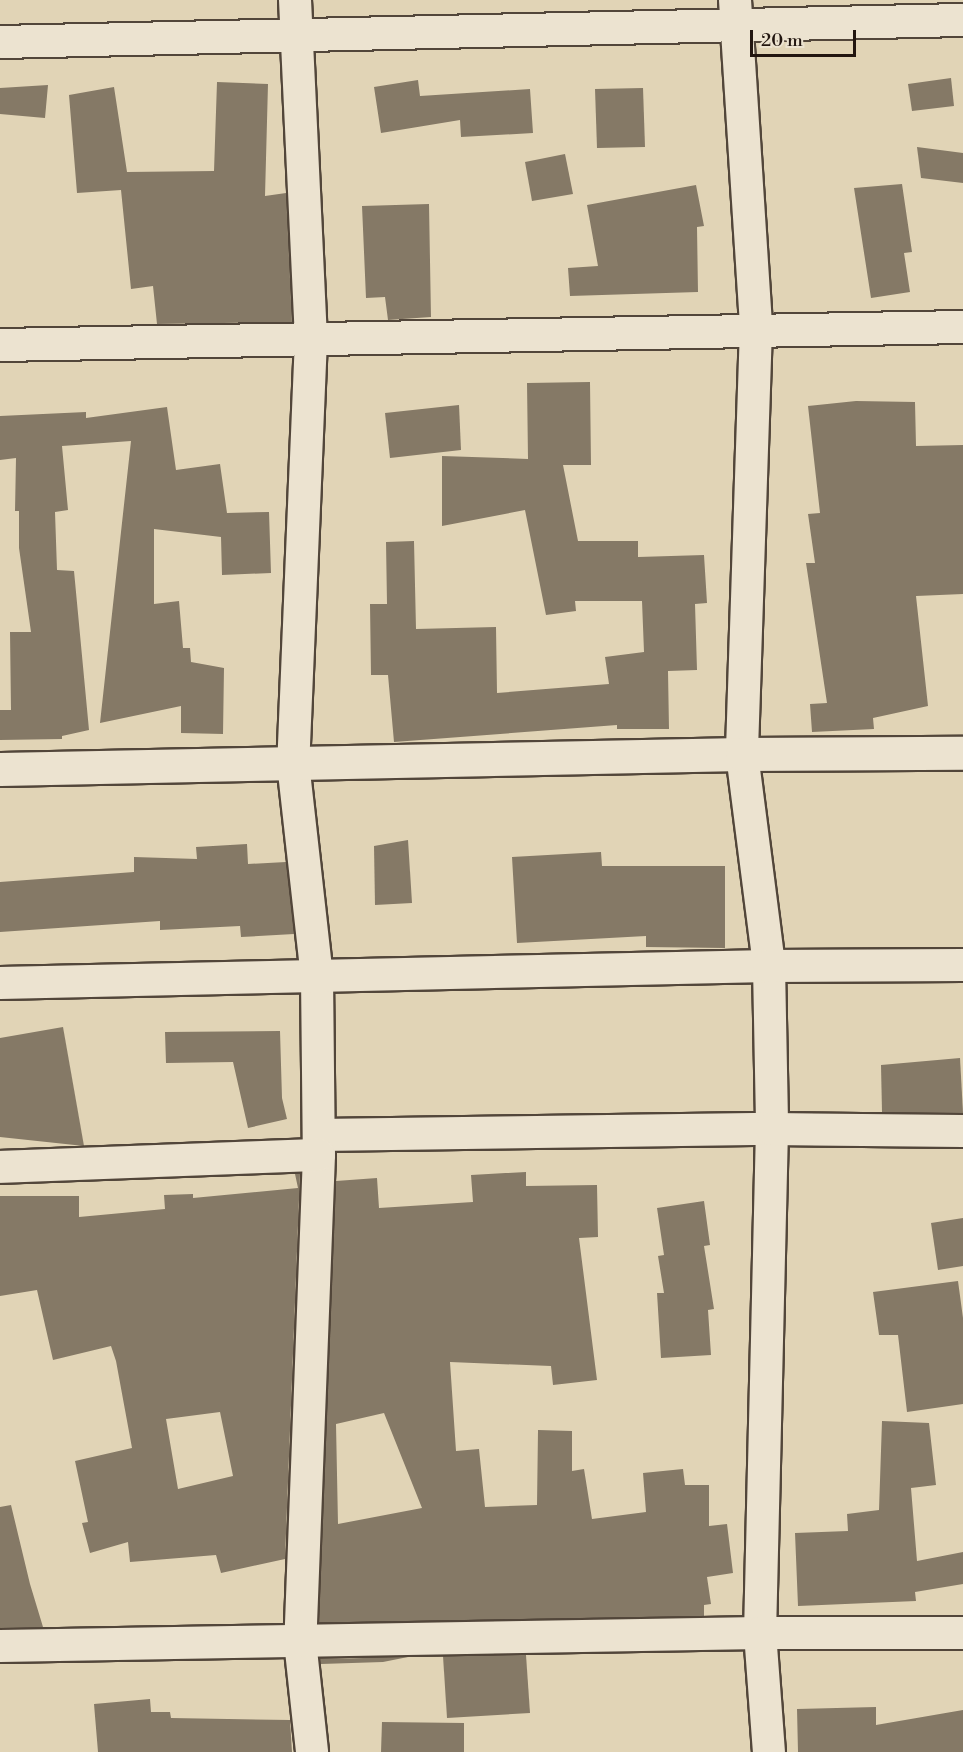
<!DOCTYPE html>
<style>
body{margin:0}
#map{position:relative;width:963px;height:1752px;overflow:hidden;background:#e1d4b6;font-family:"Libre Bodoni",serif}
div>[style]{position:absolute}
.building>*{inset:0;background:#857966}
.roads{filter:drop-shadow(2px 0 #52463a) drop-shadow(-2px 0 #52463a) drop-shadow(0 2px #52463a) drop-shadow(0 -2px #52463a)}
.minor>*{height:32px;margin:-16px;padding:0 16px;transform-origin:16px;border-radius:16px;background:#ece3d0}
.tertiary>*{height:33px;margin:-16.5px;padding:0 16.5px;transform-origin:16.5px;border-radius:16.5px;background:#ece3d0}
span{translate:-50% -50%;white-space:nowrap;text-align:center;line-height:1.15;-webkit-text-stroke:4.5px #ece3d0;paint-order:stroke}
.scale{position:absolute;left:750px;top:30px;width:106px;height:27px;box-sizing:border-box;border:3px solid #221610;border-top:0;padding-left:8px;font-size:18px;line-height:21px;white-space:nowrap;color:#221610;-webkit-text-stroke:4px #ece3d0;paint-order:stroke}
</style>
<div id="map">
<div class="building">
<i style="clip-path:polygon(951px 78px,954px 106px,912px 111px,908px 84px)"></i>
<i style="clip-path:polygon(418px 80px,420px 96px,530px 89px,533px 133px,461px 137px,460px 120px,381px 133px,374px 87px)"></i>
<i style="clip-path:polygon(217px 82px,268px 84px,265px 196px,286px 193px,292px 322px,157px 324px,153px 286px,131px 289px,121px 190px,77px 193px,69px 95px,114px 87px,127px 172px,214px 171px)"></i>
<i style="clip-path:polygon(48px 85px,45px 118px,0 114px,0 88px)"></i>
<i style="clip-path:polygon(643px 88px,645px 147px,597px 148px,595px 89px)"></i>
<i style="clip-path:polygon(917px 147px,963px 153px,963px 183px,921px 178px)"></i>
<i style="clip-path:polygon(565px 154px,573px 194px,532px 201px,525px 162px)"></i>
<i style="clip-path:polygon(902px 184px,912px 252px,904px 253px,910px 292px,871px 298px,854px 188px)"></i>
<i style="clip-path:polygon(696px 185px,704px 226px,697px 227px,698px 292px,570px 296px,568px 268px,598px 266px,587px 205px)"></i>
<i style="clip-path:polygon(429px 204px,431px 317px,388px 320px,385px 297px,366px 298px,362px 206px)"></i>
<i style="clip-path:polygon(590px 382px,591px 465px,563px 465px,578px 541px,638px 541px,638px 557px,704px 555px,707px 603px,695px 604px,697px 670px,668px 671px,669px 729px,617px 729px,617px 725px,394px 742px,388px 675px,371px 675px,370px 604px,387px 604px,386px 542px,414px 541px,416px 629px,496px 627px,497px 693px,609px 684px,605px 657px,644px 652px,642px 601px,575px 601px,576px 611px,546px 615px,525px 510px,442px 526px,442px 456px,528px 459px,527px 383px)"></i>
<i style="clip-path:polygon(856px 401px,915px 402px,916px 446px,963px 445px,963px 594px,916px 596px,928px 706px,873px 718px,874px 729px,812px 732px,810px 704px,827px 703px,806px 563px,815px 563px,808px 514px,820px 513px,808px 406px)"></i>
<i style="clip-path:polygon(459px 405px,461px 450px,390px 458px,385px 413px)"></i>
<i style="clip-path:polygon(167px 407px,176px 470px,220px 464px,227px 513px,269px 512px,271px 573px,222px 575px,221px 537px,154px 529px,154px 604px,179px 601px,183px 648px,190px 648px,191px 662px,224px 668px,223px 734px,181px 733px,181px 706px,100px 723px,131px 441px,62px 446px,68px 510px,55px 512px,57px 570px,74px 571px,89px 730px,62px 736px,62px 739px,0 740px,0 710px,11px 710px,10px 632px,31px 632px,19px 548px,19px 511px,15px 511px,16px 458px,0 460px,0 416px,86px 412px,86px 418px)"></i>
<i style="clip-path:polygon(408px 840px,412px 903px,375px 905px,374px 846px)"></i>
<i style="clip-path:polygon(247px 844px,248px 864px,286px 862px,294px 934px,241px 937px,240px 926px,160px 930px,160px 921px,0 932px,0 882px,134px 872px,134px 857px,197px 859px,196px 847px)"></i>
<i style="clip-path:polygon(601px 852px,602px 866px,725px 866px,725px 948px,646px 947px,646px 936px,517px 943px,512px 857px)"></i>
<i style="clip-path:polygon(63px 1027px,84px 1146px,0 1137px,0 1038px)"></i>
<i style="clip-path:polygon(280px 1031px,282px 1098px,287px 1119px,248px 1128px,233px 1062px,166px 1063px,165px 1032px)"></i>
<i style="clip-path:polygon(960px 1058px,963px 1113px,882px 1112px,881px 1065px)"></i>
<i style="clip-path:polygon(evenodd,526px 1172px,526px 1186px,597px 1185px,598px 1237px,579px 1238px,597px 1380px,553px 1385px,551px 1366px,450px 1362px,456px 1451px,479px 1449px,485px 1507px,537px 1505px,538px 1430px,572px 1431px,572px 1471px,584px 1469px,592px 1519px,646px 1512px,643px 1473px,683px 1469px,685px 1485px,709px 1485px,709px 1526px,727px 1524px,733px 1573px,707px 1577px,711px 1604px,704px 1605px,704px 1616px,319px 1623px,336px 1181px,377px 1178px,379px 1208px,473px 1202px,471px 1175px,526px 1172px,384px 1413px,422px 1508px,338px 1524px,336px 1424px,384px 1413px)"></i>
<i style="clip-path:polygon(evenodd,295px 1174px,300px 1174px,285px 1559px,221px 1573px,216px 1555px,130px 1562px,128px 1542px,90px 1553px,82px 1523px,88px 1522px,75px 1461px,132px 1448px,116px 1361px,111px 1346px,53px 1360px,37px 1290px,0 1296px,0 1196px,79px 1196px,79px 1217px,165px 1209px,164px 1195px,193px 1194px,193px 1198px,298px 1188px,295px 1174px,220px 1412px,233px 1476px,178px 1489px,166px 1419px,220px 1412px)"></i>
<i style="clip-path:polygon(704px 1201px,710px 1245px,704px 1246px,714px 1309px,708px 1310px,711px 1355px,661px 1358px,657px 1293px,664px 1293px,658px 1256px,664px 1255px,657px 1208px)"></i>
<i style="clip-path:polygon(963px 1218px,963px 1266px,938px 1270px,931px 1223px)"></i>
<i style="clip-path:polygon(958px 1281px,963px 1318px,963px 1404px,907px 1412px,898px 1335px,879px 1335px,873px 1292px)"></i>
<i style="clip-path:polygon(882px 1421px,929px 1423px,936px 1485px,911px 1488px,917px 1561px,963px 1552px,963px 1584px,915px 1592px,916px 1601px,798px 1606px,795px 1533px,848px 1531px,847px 1514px,879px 1510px)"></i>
<i style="clip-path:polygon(11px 1505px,30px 1584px,43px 1627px,0 1628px,0 1507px)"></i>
<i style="clip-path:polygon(526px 1655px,530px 1713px,447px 1718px,443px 1656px)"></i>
<i style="clip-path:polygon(408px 1657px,383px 1662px,321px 1664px,320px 1659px)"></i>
<i style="clip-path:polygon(150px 1699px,151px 1712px,170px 1712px,171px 1718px,290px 1720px,292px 1752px,98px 1752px,94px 1704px)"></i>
<i style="clip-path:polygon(876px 1707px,876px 1725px,963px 1710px,963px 1752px,798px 1752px,797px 1709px)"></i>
<i style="clip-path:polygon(382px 1722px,464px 1723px,464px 1752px,381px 1752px)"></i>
</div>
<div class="roads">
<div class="minor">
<i style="left:295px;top:0;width:339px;rotate:87.3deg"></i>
<i style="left:311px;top:339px;width:424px;rotate:92.4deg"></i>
<i style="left:293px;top:763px;width:214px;rotate:83.6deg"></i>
<i style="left:317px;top:976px;width:179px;rotate:89.4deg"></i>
<i style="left:319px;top:1155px;width:486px;rotate:92.2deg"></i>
<i style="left:300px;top:1641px;width:112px;rotate:83.8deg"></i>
<i style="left:735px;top:0;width:329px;rotate:86.3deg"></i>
<i style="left:756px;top:328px;width:426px;rotate:91.9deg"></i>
<i style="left:742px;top:754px;width:214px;rotate:82.7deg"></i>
<i style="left:769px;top:966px;width:163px;rotate:88.9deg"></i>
<i style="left:772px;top:1129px;width:504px;rotate:91.36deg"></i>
<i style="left:760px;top:1633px;width:119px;rotate:85.7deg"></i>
<i style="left:0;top:42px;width:963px;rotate:-1.31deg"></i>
<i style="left:0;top:345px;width:963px;rotate:-1.07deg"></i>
<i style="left:0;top:983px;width:769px;rotate:-1.27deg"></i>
<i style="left:769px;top:966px;width:194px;rotate:-0.3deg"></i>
<i style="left:319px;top:1135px;width:453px;rotate:-0.8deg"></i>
<i style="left:772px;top:1129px;width:191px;rotate:0.6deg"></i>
<i style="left:0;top:1167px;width:319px;rotate:-2.2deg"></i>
<i style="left:0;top:1646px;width:760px;rotate:-0.98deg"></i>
<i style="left:760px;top:1633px;width:203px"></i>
</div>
<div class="tertiary">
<i style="left:0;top:769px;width:742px;rotate:-1.16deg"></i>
<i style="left:742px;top:754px;width:221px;rotate:-0.3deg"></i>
</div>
</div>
<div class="scale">20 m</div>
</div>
